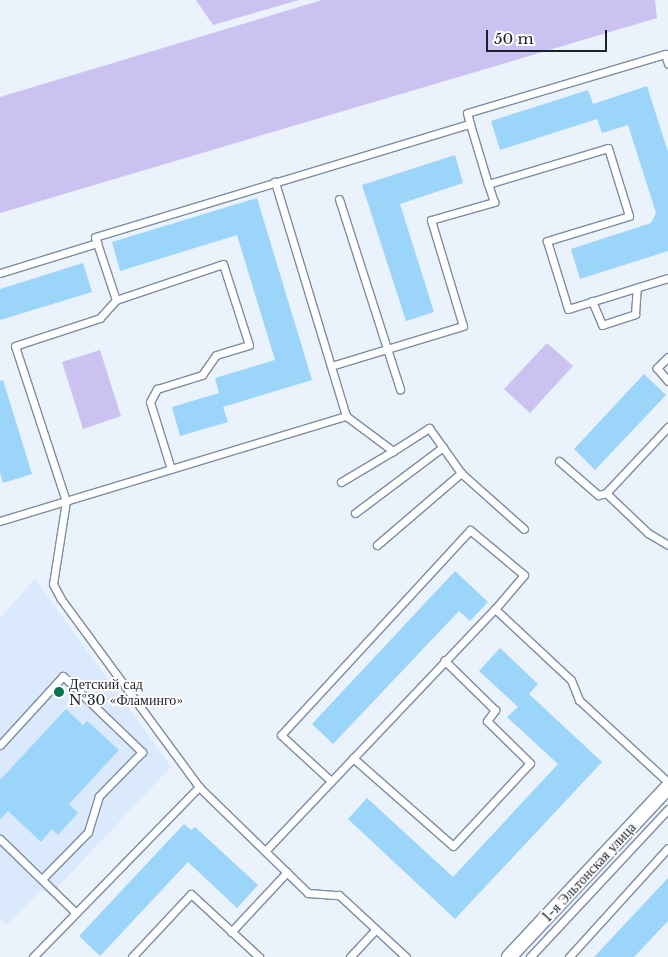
<!DOCTYPE html>
<meta charset="utf-8">
<style>
body{margin:0}
#map{position:relative;width:668px;height:957px;overflow:hidden;background:#eaf2fc;font-family:"Libre Baskerville",serif}
div>[style]{position:absolute}
.built>*{inset:0;background:#dbe9fc}
.green>*{inset:0;background:#cbc2f1}
.building>*{inset:0;background:#9bd5fa}
.roads{filter:drop-shadow(1px 0 #7c8da3) drop-shadow(-1px 0 #7c8da3) drop-shadow(0 1px #7c8da3) drop-shadow(0 -1px #7c8da3)}
.service>*{height:7px;margin:-3.5px;padding:0 3.5px;transform-origin:3.5px;border-radius:3.5px;background:#fff}
.minor>*{height:14px;margin:-7px;padding:0 7px;transform-origin:7px;border-radius:7px;background:#fff}
.dots>*{width:14px;height:14px;translate:-50% -50%;box-sizing:border-box;border:2px solid #fefefe;border-radius:50%}
span{translate:-50% -50%;white-space:nowrap;text-align:center;line-height:1.15;-webkit-text-stroke:4px #fefefe;paint-order:stroke}
.poi-label{font-size:14px;color:#1b212a}
.left{translate:0 -50%;text-align:left}
.street-label{font-size:14px;color:#1b212a}
.scale{position:absolute;left:486px;top:30px;width:121px;height:22px;box-sizing:border-box;border:2px solid #1b212a;border-top:0;padding-left:6px;font-size:15px;line-height:18px;white-space:nowrap;color:#1b212a;-webkit-text-stroke:4px #fefefe;paint-order:stroke}
</style>
<div id="map">
<div class="built">
<i style="clip-path:polygon(35px 579px,171px 767px,50px 895px,42px 890px,6px 925px,0 920px,0 618px)"></i>
</div>
<div class="green">
<i style="clip-path:polygon(196px 0,299px 0,213px 25px)"></i>
<i style="clip-path:polygon(322px 0,655px 0,657px 18px,0 213px,0 97px)"></i>
<i style="clip-path:polygon(547px 343px,573px 366px,530px 413px,504px 389px)"></i>
<i style="clip-path:polygon(100px 350px,121px 416px,83px 429px,62px 362px)"></i>
</div>
<div class="building">
<i style="clip-path:polygon(647px 86px,668px 152px,668px 251px,580px 279px,571px 249px,651px 223px,656px 213px,628px 125px,602px 133px,597px 119px,500px 150px,491px 121px,588px 90px,593px 104px)"></i>
<i style="clip-path:polygon(455px 155px,463px 183px,400px 204px,434px 312px,406px 321px,362px 185px)"></i>
<i style="clip-path:polygon(257px 198px,312px 380px,223px 407px,228px 422px,180px 436px,172px 407px,219px 393px,215px 378px,275px 360px,237px 235px,120px 271px,112px 242px)"></i>
<i style="clip-path:polygon(83px 263px,92px 292px,0 320px,0 289px)"></i>
<i style="clip-path:polygon(644px 374px,666px 395px,595px 470px,574px 449px)"></i>
<i style="clip-path:polygon(3px 380px,32px 474px,3px 483px,0 473px,0 381px)"></i>
<i style="clip-path:polygon(455px 571px,488px 602px,470px 621px,459px 611px,333px 744px,312px 724px)"></i>
<i style="clip-path:polygon(500px 648px,538px 684px,529px 694px,602px 762px,455px 919px,348px 819px,367px 798px,453px 877px,558px 764px,507px 717px,518px 707px,479px 671px)"></i>
<i style="clip-path:polygon(66px 709px,83px 725px,87px 721px,119px 750px,69px 804px,78px 813px,58px 835px,52px 829px,41px 842px,8px 811px,0 820px,0 780px)"></i>
<i style="clip-path:polygon(184px 824px,191px 830px,195px 827px,258px 885px,237px 908px,188px 862px,100px 956px,79px 936px)"></i>
<i style="clip-path:polygon(668px 878px,668px 921px,634px 957px,594px 957px)"></i>
</div>
<div class="roads">
<div class="service">
<i style="left:470px;top:124px;width:63px;rotate:73.3deg"></i>
<i style="left:339px;top:199px;width:200px;rotate:72.2deg"></i>
<i style="left:97px;top:243px;width:60px;rotate:71.6deg"></i>
<i style="left:0;top:273px;width:102px;rotate:-17.2deg"></i>
<i style="left:97px;top:243px;width:6px;rotate:-108deg"></i>
<i style="left:95px;top:237px;width:392px;rotate:-16.8deg"></i>
<i style="left:470px;top:124px;width:11px;rotate:-105deg"></i>
<i style="left:467px;top:113px;width:207px;rotate:-16.6deg"></i>
<i style="left:665px;top:54px;width:10px;rotate:73deg"></i>
<i style="left:592px;top:301px;width:26px;rotate:67deg"></i>
<i style="left:602px;top:325px;width:35px;rotate:-18deg"></i>
<i style="left:635px;top:314px;width:26px;rotate:-86deg"></i>
<i style="left:668px;top:357px;width:16px;rotate:135deg"></i>
<i style="left:657px;top:368px;width:17px;rotate:50deg"></i>
<i style="left:331px;top:366px;width:138px;rotate:-16.9deg"></i>
<i style="left:463px;top:326px;width:111px;rotate:-106.8deg"></i>
<i style="left:431px;top:220px;width:66px;rotate:-15.9deg"></i>
<i style="left:494px;top:202px;width:19px;rotate:-108deg"></i>
<i style="left:488px;top:184px;width:125px;rotate:-16.7deg"></i>
<i style="left:608px;top:148px;width:71px;rotate:72.8deg"></i>
<i style="left:629px;top:216px;width:86px;rotate:163deg"></i>
<i style="left:547px;top:241px;width:71px;rotate:72.8deg"></i>
<i style="left:568px;top:309px;width:105px;rotate:-17.2deg"></i>
<i style="left:346px;top:416px;width:59px;rotate:36.7deg"></i>
<i style="left:393px;top:451px;width:43px;rotate:-32.6deg"></i>
<i style="left:429px;top:428px;width:55px;rotate:54.6deg"></i>
<i style="left:461px;top:473px;width:84px;rotate:41.6deg"></i>
<i style="left:559px;top:461px;width:52px;rotate:41.1deg"></i>
<i style="left:598px;top:495px;width:8px;rotate:-14deg"></i>
<i style="left:606px;top:493px;width:58px;rotate:43.6deg"></i>
<i style="left:648px;top:533px;width:23px;rotate:31deg"></i>
<i style="left:171px;top:469px;width:70px;rotate:-107.4deg"></i>
<i style="left:150px;top:402px;width:15px;rotate:-62deg"></i>
<i style="left:157px;top:389px;width:47px;rotate:-17.3deg"></i>
<i style="left:202px;top:375px;width:24px;rotate:-55deg"></i>
<i style="left:216px;top:355px;width:34px;rotate:-17deg"></i>
<i style="left:249px;top:345px;width:85px;rotate:-107.8deg"></i>
<i style="left:223px;top:264px;width:113px;rotate:161.4deg"></i>
<i style="left:116px;top:300px;width:24px;rotate:132deg"></i>
<i style="left:100px;top:318px;width:89px;rotate:161.8deg"></i>
<i style="left:15px;top:346px;width:163px;rotate:71.8deg"></i>
<i style="left:66px;top:501px;width:84px;rotate:98.9deg"></i>
<i style="left:53px;top:584px;width:17px;rotate:62deg"></i>
<i style="left:61px;top:599px;width:233px;rotate:53.7deg"></i>
<i style="left:199px;top:787px;width:152px;rotate:44.2deg"></i>
<i style="left:308px;top:893px;width:31px;rotate:4deg"></i>
<i style="left:339px;top:895px;width:91px;rotate:42.8deg"></i>
<i style="left:341px;top:482px;width:61px;rotate:-30.8deg"></i>
<i style="left:606px;top:493px;width:91px;rotate:-46.8deg"></i>
<i style="left:355px;top:513px;width:110px;rotate:-36.9deg"></i>
<i style="left:0;top:521px;width:362px;rotate:-16.9deg"></i>
<i style="left:346px;top:416px;width:245px;rotate:-106.9deg"></i>
<i style="left:377px;top:545px;width:111px;rotate:-40.6deg"></i>
<i style="left:0;top:745px;width:93px;rotate:-47.6deg"></i>
<i style="left:63px;top:676px;width:110px;rotate:43.9deg"></i>
<i style="left:142px;top:752px;width:62px;rotate:134.3deg"></i>
<i style="left:99px;top:796px;width:38px;rotate:107deg"></i>
<i style="left:88px;top:832px;width:66px;rotate:134.4deg"></i>
<i style="left:353px;top:758px;width:133px;rotate:41.3deg"></i>
<i style="left:453px;top:846px;width:113px;rotate:-47.1deg"></i>
<i style="left:530px;top:763px;width:60px;rotate:-135.7deg"></i>
<i style="left:487px;top:721px;width:14px;rotate:-54deg"></i>
<i style="left:495px;top:710px;width:71px;rotate:-135.6deg"></i>
<i style="left:331px;top:781px;width:68px;rotate:-137.4deg"></i>
<i style="left:281px;top:735px;width:279px;rotate:-47.3deg"></i>
<i style="left:470px;top:530px;width:70px;rotate:39.8deg"></i>
<i style="left:524px;top:575px;width:45px;rotate:130.5deg"></i>
<i style="left:0;top:839px;width:106px;rotate:44.2deg"></i>
<i style="left:266px;top:850px;width:332px;rotate:-46.5deg"></i>
<i style="left:495px;top:609px;width:104px;rotate:43.1deg"></i>
<i style="left:571px;top:680px;width:22px;rotate:68deg"></i>
<i style="left:579px;top:700px;width:121px;rotate:42.7deg"></i>
<i style="left:231px;top:932px;width:82px;rotate:-47deg"></i>
<i style="left:33px;top:957px;width:238px;rotate:-45.7deg"></i>
<i style="left:132px;top:957px;width:86px;rotate:-46.9deg"></i>
<i style="left:191px;top:894px;width:93px;rotate:42.8deg"></i>
<i style="left:350px;top:957px;width:38px;rotate:-47deg"></i>
<i style="left:530px;top:957px;width:202px;rotate:-47deg"></i>
<i style="left:569px;top:957px;width:147px;rotate:-47.8deg"></i>
</div>
<div class="minor">
<i style="left:509px;top:957px;width:233px;rotate:-46.9deg"></i>
</div>
</div>
<div class="dots">
<i style="left:59px;top:692px;background:#03734d"></i>
</div>
<div class="poi-label">
<span class="left" style="left:69px;top:692px">Детский сад<br>№30 «Фламинго»</span>
</div>
<div class="street-label">
<span style="left:589px;top:872px;rotate:-47deg">1-я Эльтонская улица</span>
</div>
<div class="scale">50 m</div>
</div>
